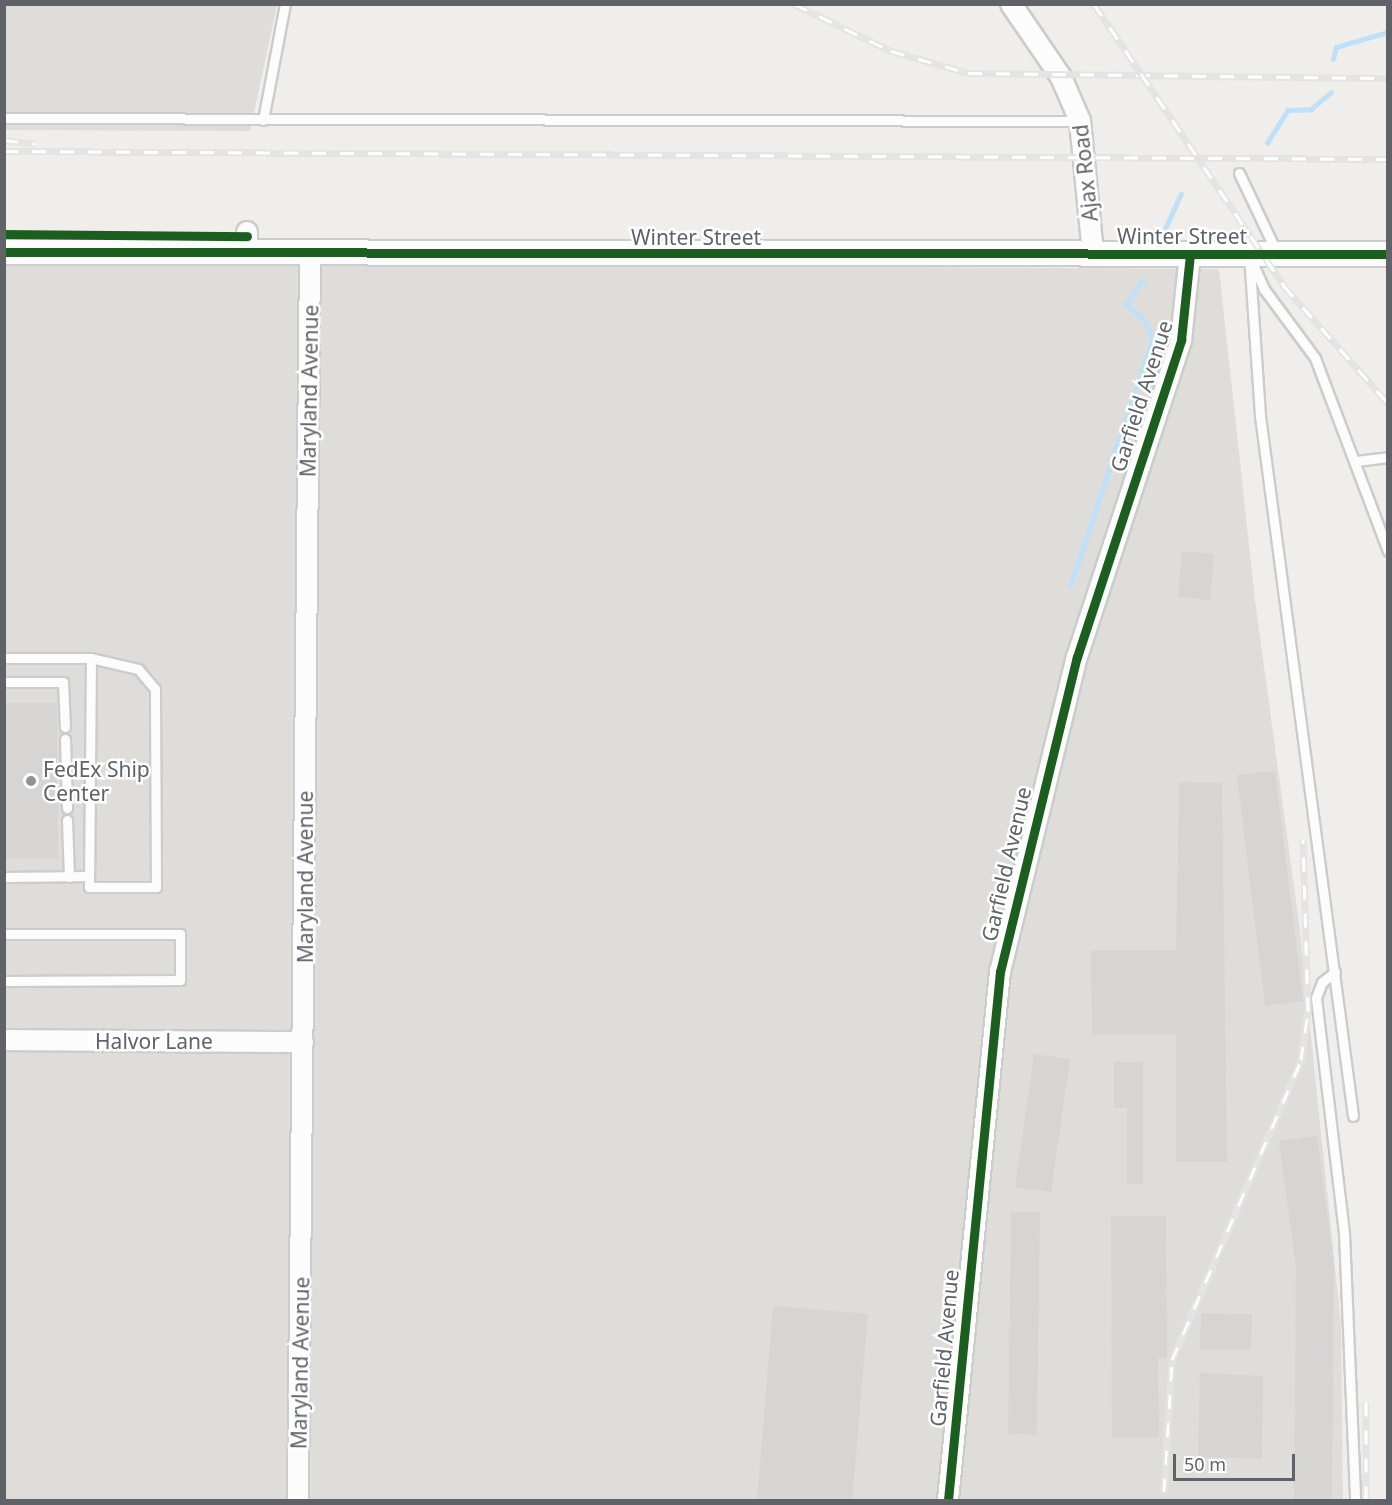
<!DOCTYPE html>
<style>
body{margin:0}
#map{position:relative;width:1392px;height:1505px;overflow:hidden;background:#efeeea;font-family:"Noto Sans",sans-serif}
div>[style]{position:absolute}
.industrial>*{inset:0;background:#dfddda}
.stream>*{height:4.5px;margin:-2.25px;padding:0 2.25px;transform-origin:2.25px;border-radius:2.25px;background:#bfe0f9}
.building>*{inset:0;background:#d6d5d3}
.roads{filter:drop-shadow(2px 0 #cbcccc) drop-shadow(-2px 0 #cbcccc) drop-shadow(0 2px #cbcccc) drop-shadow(0 -2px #cbcccc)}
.service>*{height:9px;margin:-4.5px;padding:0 4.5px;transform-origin:4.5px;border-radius:4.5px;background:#fdfcfc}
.minor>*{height:20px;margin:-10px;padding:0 10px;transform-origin:10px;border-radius:10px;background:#fdfcfc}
.tertiary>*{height:24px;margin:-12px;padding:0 12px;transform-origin:12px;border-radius:12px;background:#fdfcfc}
.rail>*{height:7px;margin-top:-3.5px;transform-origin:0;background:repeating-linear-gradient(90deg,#fff 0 14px,#e4e4e4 0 28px);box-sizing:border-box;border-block:2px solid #e4e4e4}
.cycleway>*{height:9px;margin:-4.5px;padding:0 4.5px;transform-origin:4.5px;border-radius:4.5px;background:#1b5e20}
.dots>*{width:16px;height:16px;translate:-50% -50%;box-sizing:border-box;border:3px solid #fff;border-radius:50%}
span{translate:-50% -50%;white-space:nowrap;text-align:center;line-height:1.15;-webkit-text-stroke:5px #fff;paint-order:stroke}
.street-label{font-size:21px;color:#5f6368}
.poi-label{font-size:21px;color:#5f6368}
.left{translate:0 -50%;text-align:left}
.frame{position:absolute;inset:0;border:6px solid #5f6368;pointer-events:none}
.scale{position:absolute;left:1173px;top:1454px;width:122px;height:27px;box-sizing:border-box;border:3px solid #5f6368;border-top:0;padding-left:8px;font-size:18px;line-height:21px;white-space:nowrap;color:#5f6368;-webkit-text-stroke:4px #fff;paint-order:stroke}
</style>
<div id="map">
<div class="industrial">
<i style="clip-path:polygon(5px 5px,277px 5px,250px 131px,5px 130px)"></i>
<i style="clip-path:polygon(5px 261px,1219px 269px,1255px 600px,1300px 931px,1341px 1325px,1343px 1500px,5px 1500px)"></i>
</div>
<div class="stream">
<i style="left:1333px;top:59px;width:12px;rotate:-76deg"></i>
<i style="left:1336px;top:47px;width:54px;rotate:-16.1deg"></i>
<i style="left:1267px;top:143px;width:39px;rotate:-58deg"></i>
<i style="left:1288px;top:110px;width:23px;rotate:-2deg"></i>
<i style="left:1311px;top:109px;width:26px;rotate:-40deg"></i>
<i style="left:1161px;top:237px;width:47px;rotate:-65.1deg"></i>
<i style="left:1070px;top:586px;width:262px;rotate:-71.5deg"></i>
<i style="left:1153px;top:338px;width:21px;rotate:-118deg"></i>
<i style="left:1143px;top:319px;width:22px;rotate:-141deg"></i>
<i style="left:1126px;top:305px;width:30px;rotate:-56deg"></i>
</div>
<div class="building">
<i style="clip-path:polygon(1182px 551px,1214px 554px,1210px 600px,1178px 597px)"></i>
<i style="clip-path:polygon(4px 703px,57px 703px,58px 859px,4px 859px)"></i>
<i style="clip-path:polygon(1275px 771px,1303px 1001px,1265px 1006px,1237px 775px)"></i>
<i style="clip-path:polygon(1179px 782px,1222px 783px,1227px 1162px,1176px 1162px,1176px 1035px,1092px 1035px,1091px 950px,1176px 950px)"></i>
<i style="clip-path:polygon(1034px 1054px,1070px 1059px,1051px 1192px,1015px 1187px)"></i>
<i style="clip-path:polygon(1114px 1062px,1143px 1062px,1143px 1184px,1127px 1184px,1127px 1108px,1114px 1108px)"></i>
<i style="clip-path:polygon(1317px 1136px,1334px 1264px,1332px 1500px,1294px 1500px,1296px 1268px,1279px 1141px)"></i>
<i style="clip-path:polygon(1011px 1212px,1040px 1212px,1037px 1435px,1008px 1434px)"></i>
<i style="clip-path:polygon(1111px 1216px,1166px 1216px,1167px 1358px,1158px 1358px,1159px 1437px,1112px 1437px)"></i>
<i style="clip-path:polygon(773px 1306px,868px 1314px,852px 1500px,757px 1500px)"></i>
<i style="clip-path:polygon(1201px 1313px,1252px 1314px,1251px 1349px,1200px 1349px)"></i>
<i style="clip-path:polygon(1200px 1373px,1263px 1376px,1262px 1459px,1198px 1457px)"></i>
</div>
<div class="roads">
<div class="service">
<i style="left:4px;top:118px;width:1075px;rotate:0.16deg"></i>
<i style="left:263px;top:120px;width:118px;rotate:-79.3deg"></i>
<i style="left:1239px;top:173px;width:86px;rotate:64.6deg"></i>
<i style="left:1249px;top:254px;width:162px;rotate:86.1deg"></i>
<i style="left:1260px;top:416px;width:706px;rotate:82.43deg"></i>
<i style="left:1252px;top:262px;width:30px;rotate:66deg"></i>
<i style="left:1264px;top:289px;width:86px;rotate:53.5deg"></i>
<i style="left:1315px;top:358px;width:206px;rotate:69.3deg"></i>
<i style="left:1356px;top:461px;width:32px;rotate:-7deg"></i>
<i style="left:4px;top:658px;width:87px"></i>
<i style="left:91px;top:658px;width:229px;rotate:90.5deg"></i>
<i style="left:89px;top:887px;width:67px"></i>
<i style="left:156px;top:887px;width:198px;rotate:-90.3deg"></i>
<i style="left:155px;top:689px;width:26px;rotate:-130deg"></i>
<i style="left:138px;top:669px;width:48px;rotate:-166.8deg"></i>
<i style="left:4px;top:682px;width:59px"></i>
<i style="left:63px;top:682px;width:45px;rotate:87.5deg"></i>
<i style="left:65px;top:739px;width:69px;rotate:88.3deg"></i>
<i style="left:67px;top:820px;width:57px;rotate:88deg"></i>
<i style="left:4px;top:877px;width:85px;rotate:-0.7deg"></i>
<i style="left:4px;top:934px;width:176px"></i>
<i style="left:180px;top:934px;width:46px;rotate:90deg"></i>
<i style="left:180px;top:980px;width:176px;rotate:179.7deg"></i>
<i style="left:1335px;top:972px;width:16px;rotate:142deg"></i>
<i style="left:1322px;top:982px;width:17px;rotate:111deg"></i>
<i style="left:1316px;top:998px;width:237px;rotate:83.2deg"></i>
<i style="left:1344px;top:1233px;width:267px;rotate:87.6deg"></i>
</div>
<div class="minor">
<i style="left:1011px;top:4px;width:88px;rotate:55.6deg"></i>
<i style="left:1061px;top:77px;width:48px;rotate:66.6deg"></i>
<i style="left:1080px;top:121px;width:133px;rotate:84.4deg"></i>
<i style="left:247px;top:232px;width:21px;rotate:90deg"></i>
<i style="left:4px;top:1040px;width:299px;rotate:0.4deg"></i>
<i style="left:298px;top:1500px;width:1247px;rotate:-89.45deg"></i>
<i style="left:948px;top:1500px;width:531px;rotate:-84.38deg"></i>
<i style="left:1000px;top:972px;width:324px;rotate:-76.3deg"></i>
<i style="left:1077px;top:657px;width:334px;rotate:-71.8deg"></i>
<i style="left:1181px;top:340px;width:86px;rotate:-84deg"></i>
</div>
<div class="tertiary">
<i style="left:4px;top:252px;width:1384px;rotate:0.08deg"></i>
</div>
</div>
<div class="rail">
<i style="left:794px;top:4px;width:108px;rotate:25.9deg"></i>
<i style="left:891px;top:51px;width:80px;rotate:15.9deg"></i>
<i style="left:968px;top:73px;width:420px;rotate:0.7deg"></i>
<i style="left:1094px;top:4px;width:340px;rotate:56deg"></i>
<i style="left:1284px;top:286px;width:157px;rotate:48.4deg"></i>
<i style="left:4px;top:140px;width:31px;rotate:7deg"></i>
<i style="left:4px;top:151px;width:1384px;rotate:0.33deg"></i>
<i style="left:1366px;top:1402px;width:98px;rotate:90deg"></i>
<i style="left:1164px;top:1492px;width:132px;rotate:-86.5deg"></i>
<i style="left:1172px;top:1360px;width:327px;rotate:-66.7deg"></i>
<i style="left:1301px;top:1060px;width:49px;rotate:-81.9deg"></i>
<i style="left:1308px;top:1011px;width:172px;rotate:-91.7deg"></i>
</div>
<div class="cycleway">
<i style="left:4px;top:234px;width:243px;rotate:0.5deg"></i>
<i style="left:4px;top:252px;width:1384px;rotate:0.08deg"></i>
<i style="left:948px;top:1500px;width:531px;rotate:-84.38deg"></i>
<i style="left:1000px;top:972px;width:324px;rotate:-76.3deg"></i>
<i style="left:1077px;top:657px;width:334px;rotate:-71.8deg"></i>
<i style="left:1181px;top:340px;width:86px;rotate:-84deg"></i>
</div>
<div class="dots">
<i style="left:31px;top:781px;background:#919496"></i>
</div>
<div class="street-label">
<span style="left:1085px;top:173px;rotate:-96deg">Ajax Road</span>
<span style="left:1182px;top:236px">Winter Street</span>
<span style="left:696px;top:237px">Winter Street</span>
<span style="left:309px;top:391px;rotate:-89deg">Maryland Avenue</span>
<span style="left:1141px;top:396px;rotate:-72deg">Garfield Avenue</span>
<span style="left:1006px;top:864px;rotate:-77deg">Garfield Avenue</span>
<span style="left:305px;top:877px;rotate:-90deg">Maryland Avenue</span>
<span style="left:154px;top:1041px">Halvor Lane</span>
<span style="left:944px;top:1348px;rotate:-85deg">Garfield Avenue</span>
<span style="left:300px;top:1363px;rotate:-89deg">Maryland Avenue</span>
</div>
<div class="poi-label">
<span class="left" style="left:43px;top:781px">FedEx Ship<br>Center</span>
</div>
<div class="frame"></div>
<div class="scale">50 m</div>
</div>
